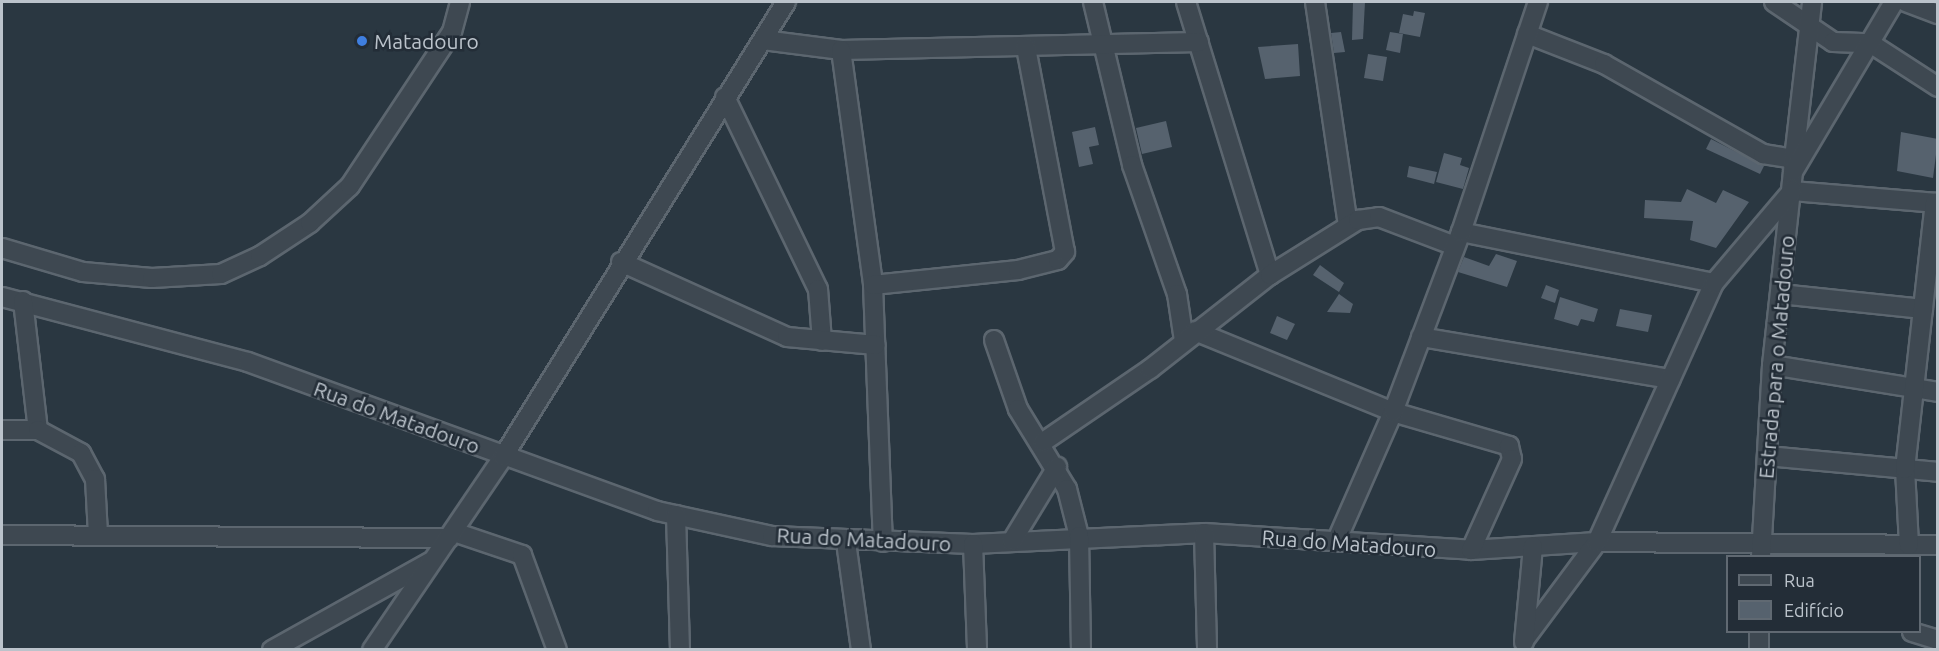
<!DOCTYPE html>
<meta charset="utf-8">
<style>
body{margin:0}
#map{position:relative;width:1939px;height:651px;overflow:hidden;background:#2a3741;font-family:Ubuntu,sans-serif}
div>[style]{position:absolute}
.building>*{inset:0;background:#56626e}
.roads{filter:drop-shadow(2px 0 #5c666f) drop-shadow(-2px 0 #5c666f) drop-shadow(0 2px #5c666f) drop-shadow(0 -2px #5c666f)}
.minor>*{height:18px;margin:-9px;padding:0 9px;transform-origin:9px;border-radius:9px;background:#3e4851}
.dots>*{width:16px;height:16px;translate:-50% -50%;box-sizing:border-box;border:3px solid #232d37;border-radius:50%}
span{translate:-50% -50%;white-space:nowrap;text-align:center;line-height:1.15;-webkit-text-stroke:5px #232d37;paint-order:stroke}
.poi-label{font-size:21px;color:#bbc3cb}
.left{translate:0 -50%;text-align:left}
.street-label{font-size:21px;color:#bbc3cb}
.frame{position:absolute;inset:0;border:3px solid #bbc3cb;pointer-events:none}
.legend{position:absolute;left:1726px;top:555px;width:195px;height:78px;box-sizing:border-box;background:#232d37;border:2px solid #606972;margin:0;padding:8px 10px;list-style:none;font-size:18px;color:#bbc3cb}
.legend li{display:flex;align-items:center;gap:12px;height:30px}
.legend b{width:30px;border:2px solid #606972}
</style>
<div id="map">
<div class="building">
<i style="clip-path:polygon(1353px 2px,1365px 2px,1363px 39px,1352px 40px)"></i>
<i style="clip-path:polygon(1414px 11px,1425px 13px,1420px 37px,1399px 33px,1403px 14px,1413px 16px)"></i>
<i style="clip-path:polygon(1341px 32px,1345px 52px,1334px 53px,1331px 33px)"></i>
<i style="clip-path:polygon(1390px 32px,1403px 34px,1400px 53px,1386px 50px)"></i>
<i style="clip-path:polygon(1298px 44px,1300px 76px,1265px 79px,1258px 47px)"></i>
<i style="clip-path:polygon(1368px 54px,1387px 57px,1383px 81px,1364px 78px)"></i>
<i style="clip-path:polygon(1166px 121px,1172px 147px,1142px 154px,1136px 128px)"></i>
<i style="clip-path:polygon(1095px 127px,1099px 145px,1089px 147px,1093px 164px,1079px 167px,1072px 132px)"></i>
<i style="clip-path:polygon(1901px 132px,1938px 139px,1933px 178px,1897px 171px)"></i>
<i style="clip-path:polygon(1711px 139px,1764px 166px,1760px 174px,1706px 149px)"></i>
<i style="clip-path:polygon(1444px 153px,1462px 158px,1460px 165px,1469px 168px,1463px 189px,1436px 182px)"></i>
<i style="clip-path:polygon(1409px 166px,1437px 172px,1434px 184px,1407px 177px)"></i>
<i style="clip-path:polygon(1687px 189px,1716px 203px,1723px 190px,1749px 202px,1716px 248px,1690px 240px,1693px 221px,1644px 218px,1645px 200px,1681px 202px)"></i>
<i style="clip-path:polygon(1496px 254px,1517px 261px,1507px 287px,1458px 272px,1464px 257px,1489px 266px)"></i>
<i style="clip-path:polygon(1320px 265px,1344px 283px,1339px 292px,1313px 275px)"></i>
<i style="clip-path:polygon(1546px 285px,1559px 290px,1555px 303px,1541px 298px)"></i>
<i style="clip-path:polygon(1339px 294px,1353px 304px,1350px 313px,1327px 312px)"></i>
<i style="clip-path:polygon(1560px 297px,1598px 309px,1594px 322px,1581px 319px,1578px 326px,1554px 319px)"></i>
<i style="clip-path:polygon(1620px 309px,1652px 315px,1648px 332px,1616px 326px)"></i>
<i style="clip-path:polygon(1277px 316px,1295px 324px,1287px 340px,1270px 333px)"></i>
</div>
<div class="roads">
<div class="minor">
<i style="left:1093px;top:2px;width:168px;rotate:76.5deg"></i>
<i style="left:1132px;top:165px;width:137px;rotate:70.8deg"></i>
<i style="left:1177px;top:294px;width:48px;rotate:81.5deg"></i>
<i style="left:1186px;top:2px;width:286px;rotate:72.9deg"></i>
<i style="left:1315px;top:2px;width:226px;rotate:81.6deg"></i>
<i style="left:1774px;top:2px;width:71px;rotate:34.1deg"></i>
<i style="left:1833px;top:42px;width:37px;rotate:2deg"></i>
<i style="left:1870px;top:43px;width:81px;rotate:32.9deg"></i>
<i style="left:1906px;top:2px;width:34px;rotate:21deg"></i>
<i style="left:1527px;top:34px;width:83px;rotate:21.3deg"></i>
<i style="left:1604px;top:64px;width:183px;rotate:29.5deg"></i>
<i style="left:1763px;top:154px;width:31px;rotate:9deg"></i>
<i style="left:763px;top:40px;width:79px;rotate:7.3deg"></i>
<i style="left:841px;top:50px;width:358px;rotate:-1.3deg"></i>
<i style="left:841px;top:50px;width:237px;rotate:82.2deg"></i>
<i style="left:873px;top:285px;width:257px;rotate:87.8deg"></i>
<i style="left:725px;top:97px;width:213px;rotate:64.2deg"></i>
<i style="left:818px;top:289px;width:52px;rotate:85.6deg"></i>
<i style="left:1793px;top:167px;width:166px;rotate:-83.4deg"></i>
<i style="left:1792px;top:191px;width:146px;rotate:4.7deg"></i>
<i style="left:1461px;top:232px;width:258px;rotate:11.4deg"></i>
<i style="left:2px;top:248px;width:84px;rotate:16.5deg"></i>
<i style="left:83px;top:272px;width:69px;rotate:5deg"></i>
<i style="left:152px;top:278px;width:69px;rotate:-3.3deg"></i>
<i style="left:221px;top:274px;width:43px;rotate:-24.8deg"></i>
<i style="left:260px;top:256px;width:60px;rotate:-33.4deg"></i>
<i style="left:310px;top:223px;width:54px;rotate:-42.8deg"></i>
<i style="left:350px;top:186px;width:185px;rotate:-56.5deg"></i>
<i style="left:452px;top:32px;width:31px;rotate:-75deg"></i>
<i style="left:621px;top:262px;width:182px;rotate:24.3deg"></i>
<i style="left:787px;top:337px;width:89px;rotate:5.1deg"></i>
<i style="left:873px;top:285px;width:146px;rotate:-5.9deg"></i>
<i style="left:1018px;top:270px;width:41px;rotate:-14deg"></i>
<i style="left:1058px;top:260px;width:11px;rotate:-49deg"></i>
<i style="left:1065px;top:252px;width:209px;rotate:-100.8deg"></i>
<i style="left:1780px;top:294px;width:144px;rotate:6deg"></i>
<i style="left:2px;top:297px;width:254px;rotate:14.8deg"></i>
<i style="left:248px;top:362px;width:435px;rotate:20deg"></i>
<i style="left:657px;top:511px;width:118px;rotate:12.3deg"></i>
<i style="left:772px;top:536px;width:201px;rotate:2.3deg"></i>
<i style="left:973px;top:544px;width:231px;rotate:-2.7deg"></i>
<i style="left:1204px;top:533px;width:268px;rotate:3.6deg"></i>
<i style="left:1471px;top:550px;width:126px;rotate:-3.6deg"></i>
<i style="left:1597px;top:542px;width:341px;rotate:0.5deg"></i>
<i style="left:23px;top:301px;width:130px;rotate:83.4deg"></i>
<i style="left:1195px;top:331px;width:214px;rotate:22.2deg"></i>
<i style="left:1393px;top:412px;width:121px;rotate:16.3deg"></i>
<i style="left:1509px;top:446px;width:13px;rotate:77deg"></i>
<i style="left:1512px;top:459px;width:100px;rotate:114.3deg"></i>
<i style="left:1421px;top:337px;width:253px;rotate:9.6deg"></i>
<i style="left:994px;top:340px;width:73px;rotate:70.8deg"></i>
<i style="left:1018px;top:409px;width:94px;rotate:58.5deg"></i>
<i style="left:1067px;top:489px;width:49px;rotate:75.7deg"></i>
<i style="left:1079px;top:536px;width:114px;rotate:89deg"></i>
<i style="left:1772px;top:365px;width:168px;rotate:9.2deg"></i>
<i style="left:2px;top:430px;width:36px"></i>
<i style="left:38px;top:430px;width:49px;rotate:28.1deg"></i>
<i style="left:81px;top:453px;width:30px;rotate:62deg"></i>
<i style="left:95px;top:479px;width:56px;rotate:86.9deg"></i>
<i style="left:1043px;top:442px;width:130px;rotate:-34.3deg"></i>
<i style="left:1150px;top:369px;width:152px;rotate:-38.1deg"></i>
<i style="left:1270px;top:275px;width:104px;rotate:-32deg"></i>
<i style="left:1358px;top:220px;width:21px;rotate:-8deg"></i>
<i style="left:1379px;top:217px;width:81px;rotate:20.9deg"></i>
<i style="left:1767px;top:456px;width:172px;rotate:5.3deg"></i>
<i style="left:676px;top:515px;width:135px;rotate:88.3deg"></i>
<i style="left:454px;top:532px;width:72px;rotate:18.7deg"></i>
<i style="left:522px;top:555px;width:101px;rotate:69.8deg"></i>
<i style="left:1204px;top:533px;width:117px;rotate:88.5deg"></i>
<i style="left:2px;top:535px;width:447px;rotate:0.4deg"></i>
<i style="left:1012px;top:541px;width:87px;rotate:-58.7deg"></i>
<i style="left:846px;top:542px;width:109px;rotate:82.1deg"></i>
<i style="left:1336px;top:542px;width:142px;rotate:-66.3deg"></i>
<i style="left:1393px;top:412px;width:192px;rotate:-69.3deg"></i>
<i style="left:1461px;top:232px;width:243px;rotate:-71.5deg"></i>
<i style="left:973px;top:544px;width:106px;rotate:87.8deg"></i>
<i style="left:1909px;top:545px;width:76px;rotate:-93deg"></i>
<i style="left:1905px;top:469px;width:268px;rotate:-83.6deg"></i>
<i style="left:1761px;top:556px;width:191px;rotate:-86.7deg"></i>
<i style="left:1772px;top:365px;width:194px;rotate:-83.8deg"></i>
<i style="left:1793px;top:172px;width:198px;rotate:-59.3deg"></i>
<i style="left:1912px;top:632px;width:27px;rotate:17deg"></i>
<i style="left:1525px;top:639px;width:121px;rotate:-53.4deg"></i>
<i style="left:1597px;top:542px;width:284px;rotate:-65.7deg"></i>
<i style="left:1714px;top:283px;width:121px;rotate:-49.7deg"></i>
<i style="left:1524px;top:642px;width:96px;rotate:-84.6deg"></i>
<i style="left:272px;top:650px;width:181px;rotate:-29.1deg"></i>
<i style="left:372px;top:650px;width:233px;rotate:-55.8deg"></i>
<i style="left:503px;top:457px;width:536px;rotate:-58.12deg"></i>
<i style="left:1759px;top:650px;width:18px;rotate:-90deg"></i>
</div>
</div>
<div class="dots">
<i style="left:362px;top:41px;background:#3f7fe0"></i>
</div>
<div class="poi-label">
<span class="left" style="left:374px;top:41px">Matadouro</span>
</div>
<div class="street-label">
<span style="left:1776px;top:357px;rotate:-85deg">Estrada para o Matadouro</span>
<span style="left:397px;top:417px;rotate:20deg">Rua do Matadouro</span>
<span style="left:864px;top:539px;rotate:3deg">Rua do Matadouro</span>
<span style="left:1349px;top:543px;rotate:4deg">Rua do Matadouro</span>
</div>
<div class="frame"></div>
<ul class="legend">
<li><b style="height:8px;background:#3e4851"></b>Rua</li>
<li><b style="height:16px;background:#56626e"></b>Edifício</li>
</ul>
</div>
